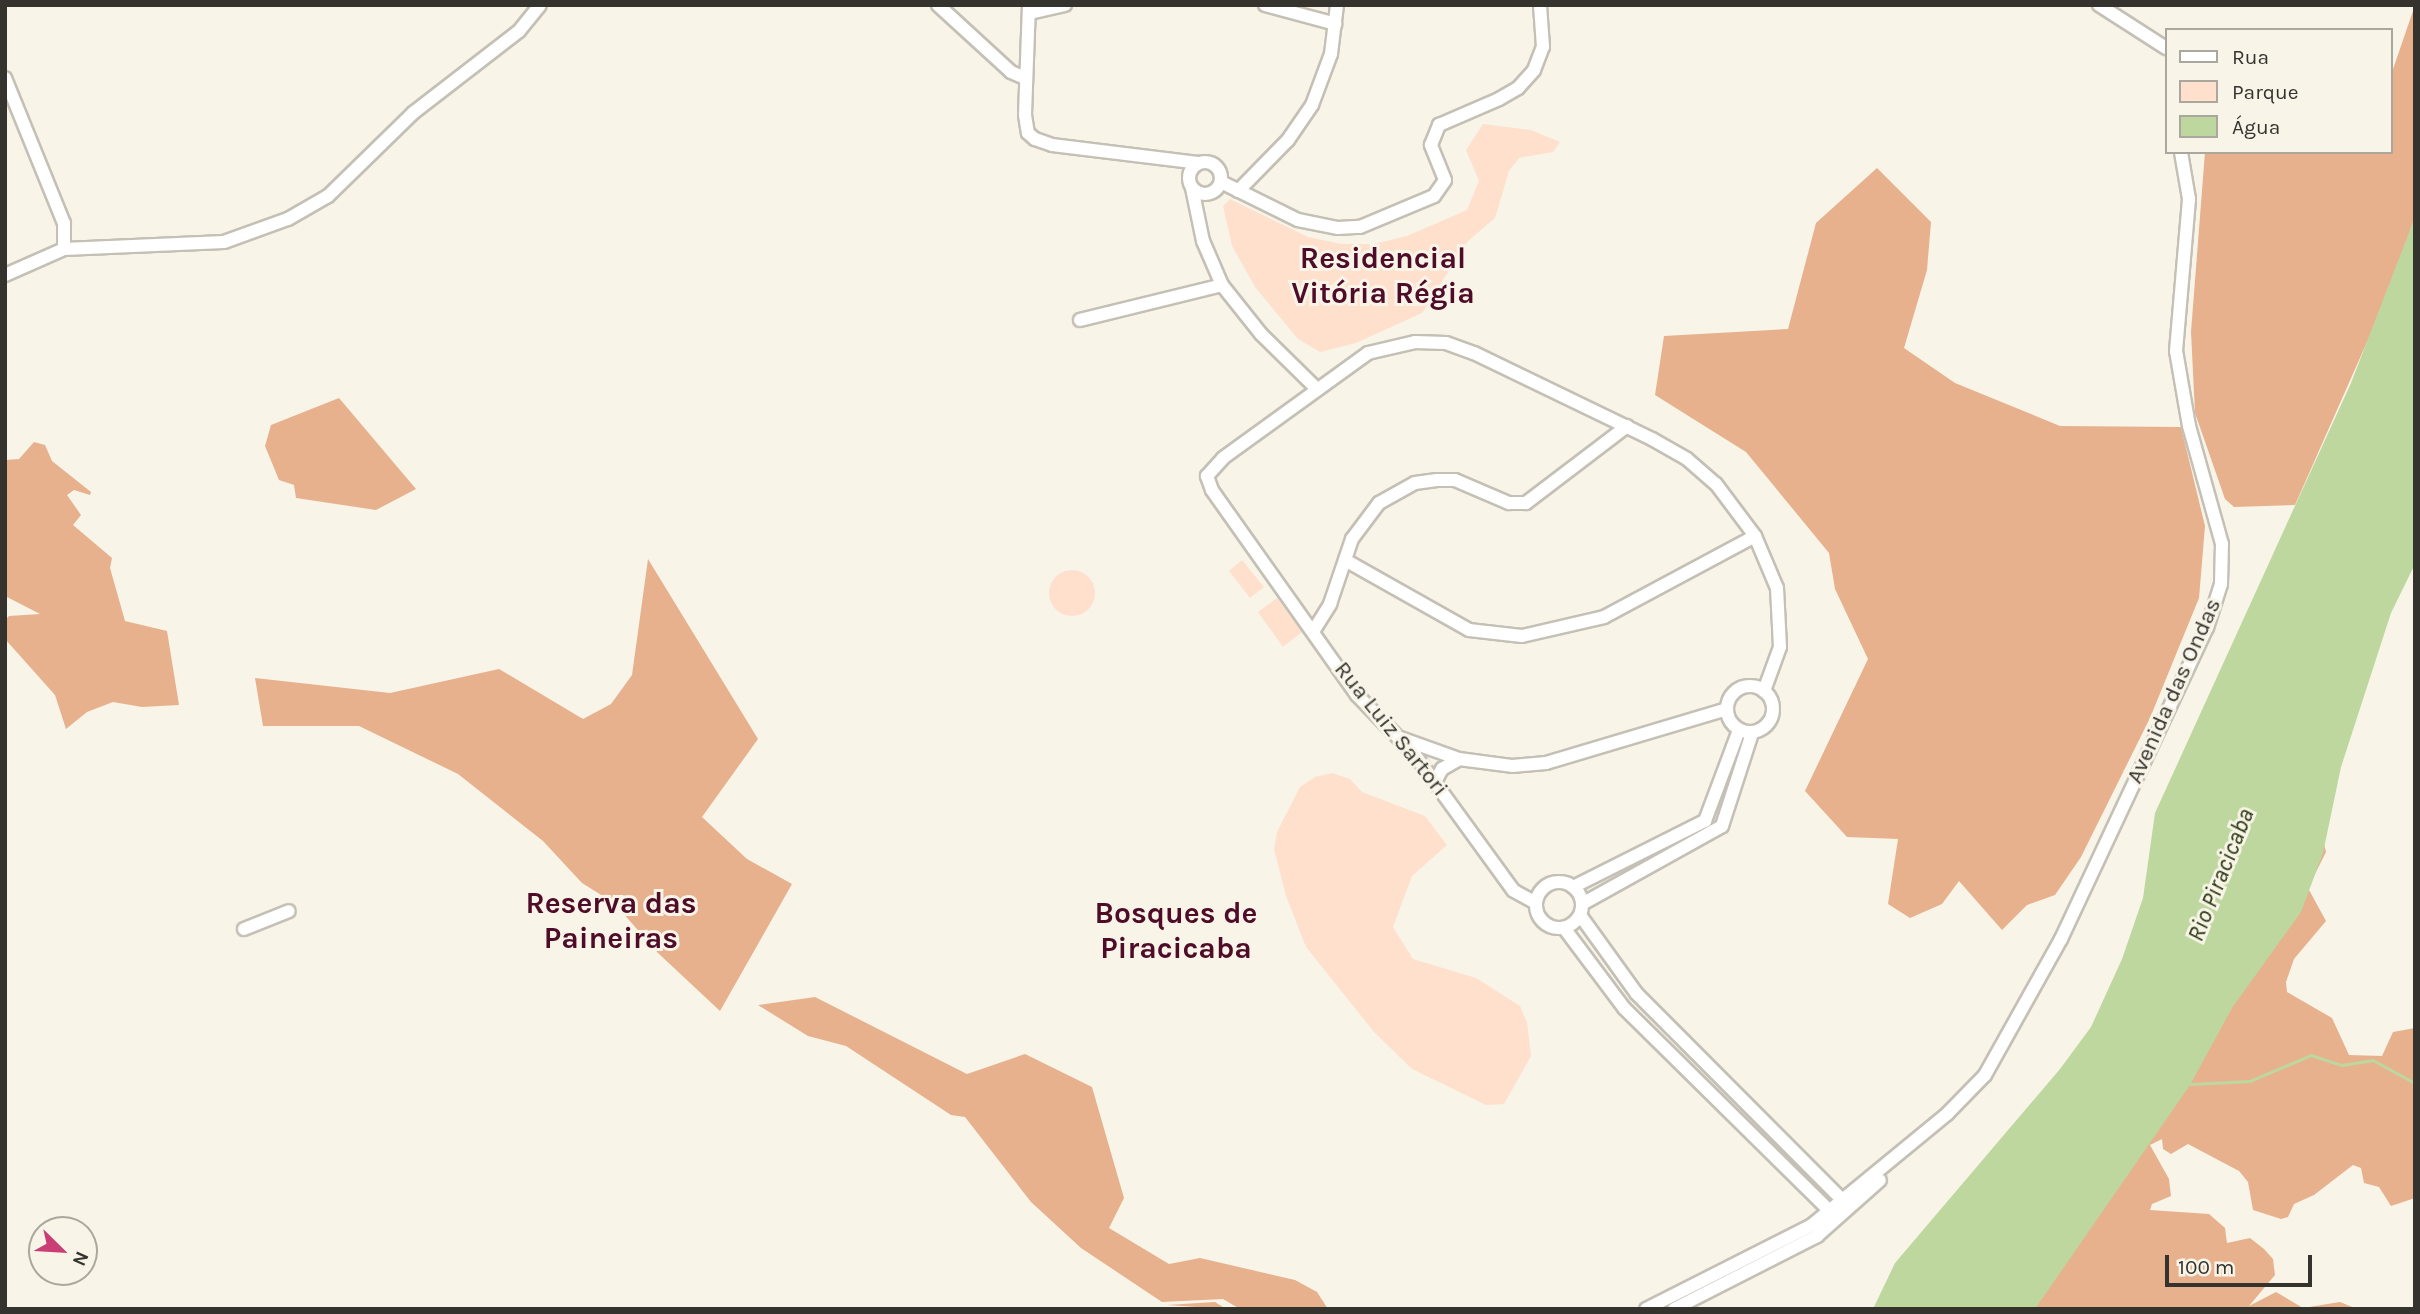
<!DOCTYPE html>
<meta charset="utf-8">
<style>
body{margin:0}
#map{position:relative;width:2420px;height:1314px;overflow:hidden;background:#f8f4e8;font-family:Karla,sans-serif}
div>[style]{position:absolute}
.green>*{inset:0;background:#fee0cd}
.round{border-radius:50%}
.forest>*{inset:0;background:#e7b18e}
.water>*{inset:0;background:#bed79f}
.stream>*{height:2.5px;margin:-1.25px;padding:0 1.25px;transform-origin:1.25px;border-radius:1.25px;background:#bed79f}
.roads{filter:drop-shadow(2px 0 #c4c0b5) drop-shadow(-2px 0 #c4c0b5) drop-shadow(0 2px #c4c0b5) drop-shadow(0 -2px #c4c0b5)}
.minor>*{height:12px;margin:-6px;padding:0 6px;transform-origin:6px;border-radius:6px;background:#fff}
.minor>.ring{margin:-6px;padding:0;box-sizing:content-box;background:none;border:12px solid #fff;border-radius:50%}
span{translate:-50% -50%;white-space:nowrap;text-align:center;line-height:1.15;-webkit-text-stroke:6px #f8f4e8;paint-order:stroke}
.street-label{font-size:23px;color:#34332e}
.water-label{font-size:24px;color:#2a3911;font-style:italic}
.district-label{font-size:30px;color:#4f0c29;font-weight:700}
.frame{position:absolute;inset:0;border:7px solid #34332e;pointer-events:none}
.legend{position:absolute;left:2165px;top:28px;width:228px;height:126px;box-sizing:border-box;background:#f8f4e8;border:2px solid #aaa79e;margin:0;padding:9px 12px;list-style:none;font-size:21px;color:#34332e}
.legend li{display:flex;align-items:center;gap:14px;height:35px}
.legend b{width:35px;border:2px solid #aaa79e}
.north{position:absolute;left:28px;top:1216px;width:70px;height:70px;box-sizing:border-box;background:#f8f4e8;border:2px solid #aaa79e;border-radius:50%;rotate:114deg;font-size:19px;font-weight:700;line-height:28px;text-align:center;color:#34332e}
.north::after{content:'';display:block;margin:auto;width:24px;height:32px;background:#c83e75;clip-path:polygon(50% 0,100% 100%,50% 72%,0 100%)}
.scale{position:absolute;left:2165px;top:1255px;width:147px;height:32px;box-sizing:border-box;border:4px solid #34332e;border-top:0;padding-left:9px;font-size:21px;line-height:24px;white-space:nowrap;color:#34332e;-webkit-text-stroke:5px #f8f4e8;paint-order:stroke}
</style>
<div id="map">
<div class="green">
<i style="clip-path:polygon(1483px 124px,1531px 130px,1560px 142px,1553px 152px,1519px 158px,1509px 171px,1495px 218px,1468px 241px,1422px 313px,1356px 343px,1320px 352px,1298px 339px,1255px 287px,1232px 246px,1223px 206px,1230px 199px,1308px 237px,1341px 244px,1374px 244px,1407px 236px,1467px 210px,1479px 181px,1466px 150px)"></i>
<i style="clip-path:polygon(1242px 560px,1264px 587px,1250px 598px,1229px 571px)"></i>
<i class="round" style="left:1049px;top:570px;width:46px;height:46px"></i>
<i style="clip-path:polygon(1277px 598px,1302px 632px,1283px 647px,1258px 612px)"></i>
<i style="clip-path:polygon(1332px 773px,1350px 779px,1362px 792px,1425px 816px,1447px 845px,1412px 876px,1393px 927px,1413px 959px,1476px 978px,1520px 1006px,1527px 1022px,1531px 1056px,1504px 1104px,1486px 1105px,1412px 1069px,1374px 1032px,1306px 947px,1286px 896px,1274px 849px,1277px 832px,1300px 787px,1315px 777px)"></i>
</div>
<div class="forest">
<i style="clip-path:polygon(2415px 5px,2415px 217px,2386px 299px,2295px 505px,2234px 507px,2225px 499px,2195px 413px,2191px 332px,2205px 152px,2390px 152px,2390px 78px)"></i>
<i style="clip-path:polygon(1877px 168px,1931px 222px,1927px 270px,1904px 348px,1955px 383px,2060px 426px,2181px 427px,2205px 526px,2199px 598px,2150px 718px,2081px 857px,2055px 895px,2027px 905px,2002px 930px,1959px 881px,1942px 904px,1910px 918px,1888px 904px,1898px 839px,1847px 837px,1805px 791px,1868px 659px,1835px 589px,1829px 553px,1746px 452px,1655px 395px,1664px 336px,1788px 329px,1816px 223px)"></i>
<i style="clip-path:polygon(339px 398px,416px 489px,376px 510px,296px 498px,294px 485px,279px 480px,265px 446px,271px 425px)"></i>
<i style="clip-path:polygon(34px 442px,45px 445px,52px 461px,91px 492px,90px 495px,74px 490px,67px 495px,81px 515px,73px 525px,112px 558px,110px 568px,125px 621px,167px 631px,179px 705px,142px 707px,113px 702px,87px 712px,66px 729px,55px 695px,5px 639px,5px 620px,9px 616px,40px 614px,5px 596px,5px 460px,19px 459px)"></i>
<i style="clip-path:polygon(648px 559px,758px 739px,702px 817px,747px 859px,792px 884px,720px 1011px,658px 953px,614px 903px,582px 883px,543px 841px,458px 774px,359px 726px,263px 726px,255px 678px,390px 693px,499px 669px,583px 719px,611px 704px,632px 675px)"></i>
<i style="clip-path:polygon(2324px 844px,2326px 852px,2308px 888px,2326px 921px,2294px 959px,2286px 982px,2287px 992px,2332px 1018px,2349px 1055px,2382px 1056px,2393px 1032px,2415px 1028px,2415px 1198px,2391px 1206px,2379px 1187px,2364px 1183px,2361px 1168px,2353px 1165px,2314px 1195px,2294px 1204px,2288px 1217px,2281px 1219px,2253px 1210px,2248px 1182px,2239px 1171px,2188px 1144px,2171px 1154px,2163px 1149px,2162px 1139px,2150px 1145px,2169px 1179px,2171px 1196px,2152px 1204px,2150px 1210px,2209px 1214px,2225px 1228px,2227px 1243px,2250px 1238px,2264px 1249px,2273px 1259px,2275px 1275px,2249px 1306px,2276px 1292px,2303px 1308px,2340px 1302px,2357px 1309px,2005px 1309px)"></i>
<i style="clip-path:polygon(815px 997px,967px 1074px,1025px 1054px,1092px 1087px,1124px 1198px,1109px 1228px,1169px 1264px,1200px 1258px,1295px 1280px,1317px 1292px,1328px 1309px,1240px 1309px,1223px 1299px,1162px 1302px,1081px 1248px,1031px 1202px,965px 1117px,951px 1115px,846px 1046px,808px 1036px,758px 1005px)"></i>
<i style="clip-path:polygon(1215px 1302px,1226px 1309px,1167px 1305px)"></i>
</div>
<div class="water">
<i style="clip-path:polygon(2415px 217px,2415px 564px,2391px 613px,2341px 767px,2323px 853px,2301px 912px,2232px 1008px,2190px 1085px,2035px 1309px,1873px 1309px,1895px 1263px,2060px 1069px,2091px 1027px,2122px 959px,2143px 898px,2155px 813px,2351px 383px)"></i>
</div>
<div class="stream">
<i style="left:2190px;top:1084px;width:60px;rotate:-2.9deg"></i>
<i style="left:2250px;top:1081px;width:66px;rotate:-23.1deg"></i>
<i style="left:2311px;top:1055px;width:33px;rotate:18deg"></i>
<i style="left:2342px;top:1065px;width:31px;rotate:-9deg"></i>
<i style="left:2373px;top:1060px;width:48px;rotate:28.7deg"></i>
</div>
<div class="roads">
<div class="minor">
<i style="left:938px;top:5px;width:99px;rotate:42.5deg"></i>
<i style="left:1011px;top:72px;width:15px;rotate:23deg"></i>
<i style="left:1029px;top:5px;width:110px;rotate:92.1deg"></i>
<i style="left:1025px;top:115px;width:18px;rotate:81deg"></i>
<i style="left:1028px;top:133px;width:9px;rotate:41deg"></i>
<i style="left:1035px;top:139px;width:18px;rotate:19deg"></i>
<i style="left:1052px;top:145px;width:147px;rotate:7deg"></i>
<i style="left:1265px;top:5px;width:73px;rotate:15deg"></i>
<i style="left:2099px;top:5px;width:80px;rotate:32.7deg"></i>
<i style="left:1030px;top:13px;width:36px;rotate:-13deg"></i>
<i style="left:5px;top:78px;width:157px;rotate:67.9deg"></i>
<i style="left:64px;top:223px;width:26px;rotate:90deg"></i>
<i class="ring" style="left:1189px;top:162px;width:20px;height:20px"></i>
<i style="left:1221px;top:182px;width:86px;rotate:26.3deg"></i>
<i style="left:1298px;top:220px;width:41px;rotate:11.3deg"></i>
<i style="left:1338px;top:228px;width:22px;rotate:-3deg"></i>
<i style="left:1360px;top:227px;width:80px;rotate:-22.7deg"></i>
<i style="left:1434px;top:196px;width:19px;rotate:-55deg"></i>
<i style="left:1445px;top:180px;width:38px;rotate:-112deg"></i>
<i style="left:1431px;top:145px;width:22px;rotate:-68deg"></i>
<i style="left:1439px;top:125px;width:65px;rotate:-23.4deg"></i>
<i style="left:1499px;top:99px;width:22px;rotate:-30deg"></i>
<i style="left:1518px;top:88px;width:24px;rotate:-48deg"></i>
<i style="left:1534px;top:70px;width:25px;rotate:-69deg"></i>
<i style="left:1543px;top:47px;width:42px;rotate:-94.1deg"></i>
<i style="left:1192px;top:188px;width:54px;rotate:78.3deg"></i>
<i style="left:1203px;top:241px;width:48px;rotate:66.6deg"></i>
<i style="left:1222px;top:285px;width:63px;rotate:51.5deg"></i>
<i style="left:1261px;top:334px;width:77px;rotate:44.5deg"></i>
<i style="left:1238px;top:191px;width:71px;rotate:-45.6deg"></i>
<i style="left:1288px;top:140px;width:42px;rotate:-55.6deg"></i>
<i style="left:1312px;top:105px;width:54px;rotate:-69.6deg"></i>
<i style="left:1331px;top:54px;width:49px;rotate:-83deg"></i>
<i style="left:64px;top:249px;width:160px;rotate:-2.5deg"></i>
<i style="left:224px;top:242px;width:68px;rotate:-19.8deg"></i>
<i style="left:288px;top:219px;width:46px;rotate:-29.9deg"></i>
<i style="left:328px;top:196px;width:119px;rotate:-44.3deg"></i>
<i style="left:413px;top:113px;width:134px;rotate:-37.7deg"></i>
<i style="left:519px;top:31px;width:33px;rotate:-51deg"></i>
<i style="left:5px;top:275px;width:64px;rotate:-23.8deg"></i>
<i style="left:1080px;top:320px;width:146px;rotate:-13.8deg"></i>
<i style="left:1345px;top:560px;width:142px;rotate:29.4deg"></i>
<i style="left:1469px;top:630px;width:53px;rotate:6.5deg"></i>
<i style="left:1522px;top:636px;width:84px;rotate:-13deg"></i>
<i style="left:1604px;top:617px;width:171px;rotate:-28.2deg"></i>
<i style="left:1314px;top:630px;width:31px;rotate:-58deg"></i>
<i style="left:1330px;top:604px;width:69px;rotate:-71.3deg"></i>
<i style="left:1352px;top:539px;width:45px;rotate:-53.1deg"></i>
<i style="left:1379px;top:503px;width:41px;rotate:-29.1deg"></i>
<i style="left:1415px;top:483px;width:22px;rotate:-8deg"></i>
<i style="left:1437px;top:480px;width:18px"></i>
<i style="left:1455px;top:480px;width:59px;rotate:23.1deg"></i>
<i style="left:1509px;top:503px;width:17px"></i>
<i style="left:1526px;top:503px;width:127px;rotate:-37.3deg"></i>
<i class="ring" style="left:1727px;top:686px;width:34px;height:34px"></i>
<i style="left:1400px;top:738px;width:63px;rotate:19.6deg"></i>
<i style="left:1459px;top:759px;width:53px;rotate:7.5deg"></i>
<i style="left:1512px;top:766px;width:34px;rotate:-5deg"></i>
<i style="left:1546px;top:763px;width:189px;rotate:-16.6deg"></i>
<i style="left:1435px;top:782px;width:15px;rotate:-62deg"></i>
<i style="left:1442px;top:769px;width:20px;rotate:-30deg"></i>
<i class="ring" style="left:1536px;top:882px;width:34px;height:34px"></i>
<i style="left:1573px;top:887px;width:148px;rotate:-26.6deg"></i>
<i style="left:1705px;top:821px;width:97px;rotate:-69.5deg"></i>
<i style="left:1536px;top:903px;width:26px;rotate:-151deg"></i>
<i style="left:1513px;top:890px;width:167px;rotate:-126deg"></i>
<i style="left:1415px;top:755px;width:83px;rotate:-134deg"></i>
<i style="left:1357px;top:695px;width:251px;rotate:-125.3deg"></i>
<i style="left:1212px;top:490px;width:15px;rotate:-110deg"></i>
<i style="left:1207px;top:476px;width:24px;rotate:-48deg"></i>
<i style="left:1223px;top:458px;width:179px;rotate:-35.9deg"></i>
<i style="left:1368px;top:353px;width:48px;rotate:-13.2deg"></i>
<i style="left:1415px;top:342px;width:31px;rotate:2deg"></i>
<i style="left:1446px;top:343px;width:30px;rotate:20deg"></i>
<i style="left:1474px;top:353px;width:198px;rotate:25.8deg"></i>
<i style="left:1652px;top:439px;width:40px;rotate:29.7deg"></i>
<i style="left:1687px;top:459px;width:38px;rotate:41deg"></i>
<i style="left:1716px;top:484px;width:65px;rotate:53.1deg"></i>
<i style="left:1755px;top:536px;width:56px;rotate:67.1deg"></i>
<i style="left:1777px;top:588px;width:59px;rotate:87.1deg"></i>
<i style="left:1780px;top:647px;width:47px;rotate:110deg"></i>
<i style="left:1582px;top:904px;width:160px;rotate:-29.1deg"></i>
<i style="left:1722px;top:826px;width:98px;rotate:-72.1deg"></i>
<i style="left:1580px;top:915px;width:97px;rotate:54.2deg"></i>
<i style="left:1637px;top:994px;width:292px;rotate:45.1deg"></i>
<i style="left:1564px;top:928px;width:100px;rotate:53.1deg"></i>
<i style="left:1624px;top:1008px;width:289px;rotate:44.6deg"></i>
<i style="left:244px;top:929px;width:48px;rotate:-21.8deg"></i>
<i style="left:1646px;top:1309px;width:186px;rotate:-26.8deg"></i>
<i style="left:1812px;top:1225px;width:175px;rotate:-39.4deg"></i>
<i style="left:1947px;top:1114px;width:54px;rotate:-45.7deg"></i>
<i style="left:1985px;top:1075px;width:156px;rotate:-60.8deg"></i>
<i style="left:2061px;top:939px;width:344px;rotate:-64.9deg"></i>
<i style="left:2207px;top:628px;width:46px;rotate:-72.3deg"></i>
<i style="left:2221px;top:584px;width:40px;rotate:-88.6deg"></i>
<i style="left:2222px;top:544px;width:123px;rotate:-105.6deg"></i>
<i style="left:2189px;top:426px;width:76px;rotate:-99.8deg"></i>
<i style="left:2176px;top:351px;width:153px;rotate:-85.1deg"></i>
<i style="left:2189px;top:199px;width:48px;rotate:-99.7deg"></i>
<i style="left:1674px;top:1309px;width:161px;rotate:-27deg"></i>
<i style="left:1817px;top:1236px;width:84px;rotate:-41.6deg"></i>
</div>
</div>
<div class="street-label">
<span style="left:2174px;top:691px;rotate:-66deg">Avenida das Ondas</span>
<span style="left:1391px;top:729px;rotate:51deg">Rua Luiz Sartori</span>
</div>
<div class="water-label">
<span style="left:2221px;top:875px;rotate:-68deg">Rio Piracicaba</span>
</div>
<div class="district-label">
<span style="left:1383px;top:275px">Residencial<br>Vitória Régia</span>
<span style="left:611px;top:920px">Reserva das<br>Paineiras</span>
<span style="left:1176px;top:930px">Bosques de<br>Piracicaba</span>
</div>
<div class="frame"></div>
<ul class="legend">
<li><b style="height:9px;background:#fff"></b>Rua</li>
<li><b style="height:19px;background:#fee0cd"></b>Parque</li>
<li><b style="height:19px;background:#bed79f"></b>Água</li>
</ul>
<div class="north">N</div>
<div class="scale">100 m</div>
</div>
